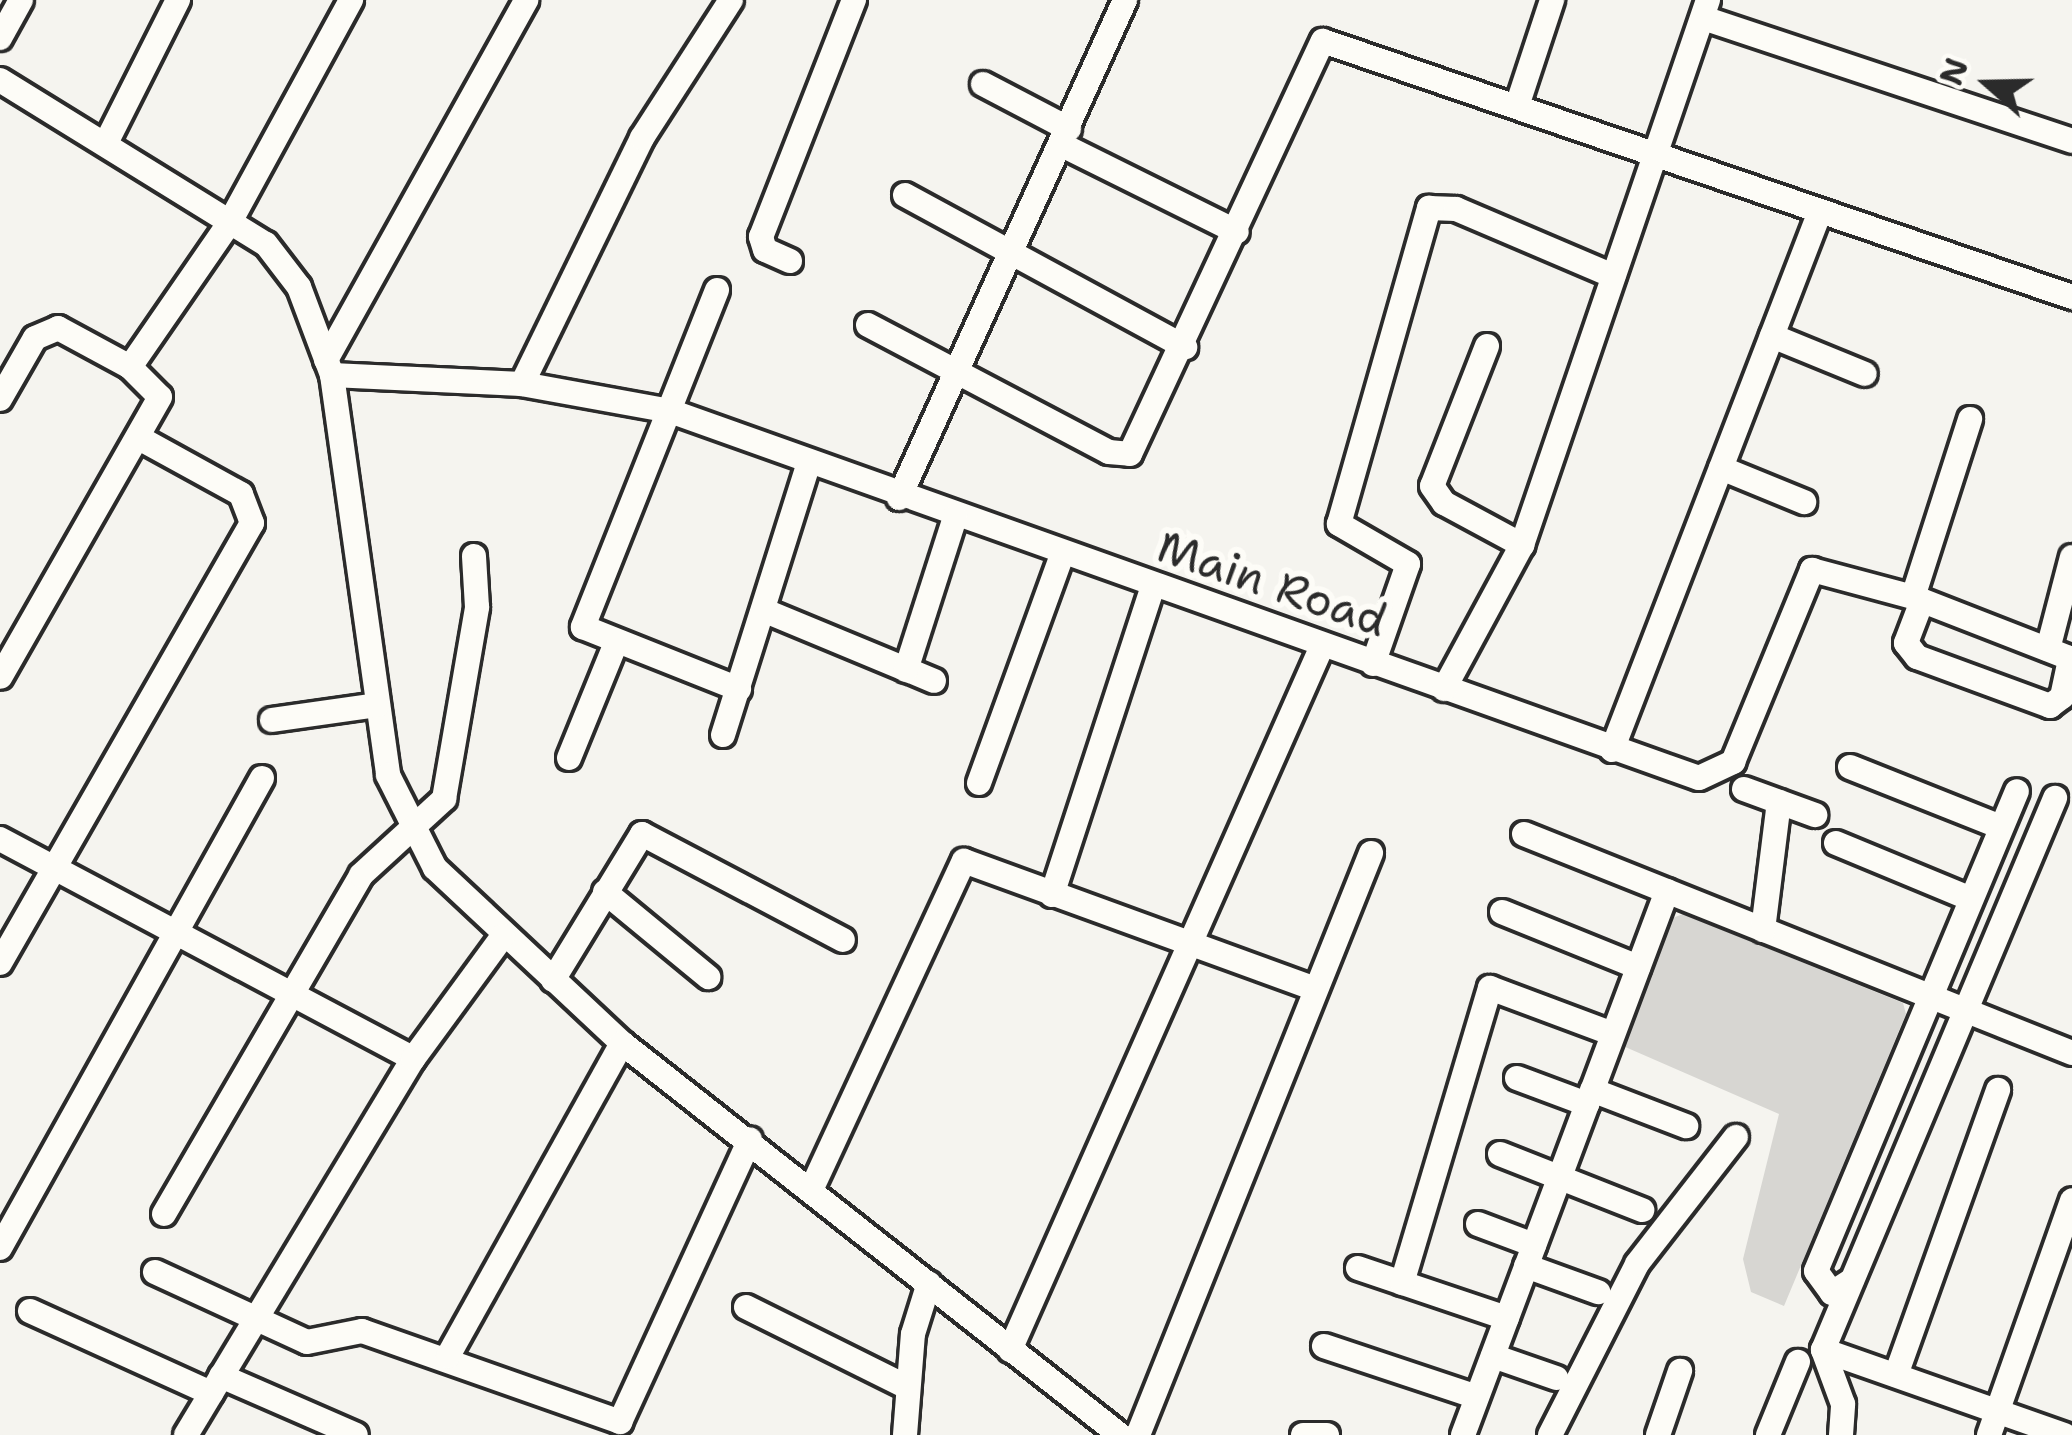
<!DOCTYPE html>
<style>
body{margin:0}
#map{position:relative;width:2072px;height:1435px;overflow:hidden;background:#f5f4ef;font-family:"Shantell Sans",sans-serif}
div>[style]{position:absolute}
.green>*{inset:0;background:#d7d6d2}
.roads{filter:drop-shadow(3px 0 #2b2b2b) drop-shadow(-3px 0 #2b2b2b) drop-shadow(0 3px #2b2b2b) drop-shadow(0 -3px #2b2b2b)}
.minor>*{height:24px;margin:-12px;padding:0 12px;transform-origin:12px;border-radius:12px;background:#fdfcf7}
span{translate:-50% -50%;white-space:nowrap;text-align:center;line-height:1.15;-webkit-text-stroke:12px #fdfcf7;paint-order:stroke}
.street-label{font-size:45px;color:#2b2b2b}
.north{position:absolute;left:1928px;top:24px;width:120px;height:120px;-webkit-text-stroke:9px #fdfcf7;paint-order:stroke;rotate:290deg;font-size:33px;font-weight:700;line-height:48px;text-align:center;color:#2b2b2b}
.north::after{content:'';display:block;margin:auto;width:42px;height:54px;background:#2b2b2b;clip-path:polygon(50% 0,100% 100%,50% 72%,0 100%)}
</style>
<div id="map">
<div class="green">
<i style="clip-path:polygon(1683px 914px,1903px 1003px,1906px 1014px,1784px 1306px,1751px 1292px,1743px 1259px,1779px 1114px,1623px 1046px,1670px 919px)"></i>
</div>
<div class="roads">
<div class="minor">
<i style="left:1703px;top:18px;width:389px;rotate:18.4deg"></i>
<i style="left:0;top:38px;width:43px;rotate:-61.1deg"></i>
<i style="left:0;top:80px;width:312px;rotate:31.7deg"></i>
<i style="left:266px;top:244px;width:54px;rotate:52.5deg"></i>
<i style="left:299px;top:287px;width:94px;rotate:69.4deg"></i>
<i style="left:332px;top:375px;width:404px;rotate:82deg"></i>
<i style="left:388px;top:775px;width:104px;rotate:63.2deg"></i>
<i style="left:435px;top:868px;width:256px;rotate:43.1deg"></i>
<i style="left:622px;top:1043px;width:634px;rotate:38.21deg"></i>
<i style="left:983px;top:84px;width:97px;rotate:27.6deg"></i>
<i style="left:1517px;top:106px;width:112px;rotate:-71.7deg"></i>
<i style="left:107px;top:141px;width:158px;rotate:-63.3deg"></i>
<i style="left:1062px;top:145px;width:195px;rotate:26.4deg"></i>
<i style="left:905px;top:195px;width:319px;rotate:28.5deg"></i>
<i style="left:790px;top:261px;width:27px;rotate:-156deg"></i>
<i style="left:765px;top:250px;width:14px;rotate:-107deg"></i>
<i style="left:761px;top:237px;width:255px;rotate:-68.6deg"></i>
<i style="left:717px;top:290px;width:363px;rotate:111.7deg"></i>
<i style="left:583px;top:627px;width:168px;rotate:21.7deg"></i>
<i style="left:868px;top:325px;width:272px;rotate:27.8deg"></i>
<i style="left:1109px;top:452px;width:21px;rotate:5deg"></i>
<i style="left:1130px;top:454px;width:456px;rotate:-65deg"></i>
<i style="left:1323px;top:41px;width:792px;rotate:18.87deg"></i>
<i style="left:1772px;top:336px;width:100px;rotate:22.2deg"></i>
<i style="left:1487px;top:346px;width:150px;rotate:111.4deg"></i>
<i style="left:1432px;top:486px;width:21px;rotate:55deg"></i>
<i style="left:1444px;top:503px;width:89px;rotate:28.3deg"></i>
<i style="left:326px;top:360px;width:412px;rotate:-60.9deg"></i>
<i style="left:130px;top:367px;width:176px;rotate:-55.4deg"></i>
<i style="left:230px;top:222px;width:253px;rotate:-61.4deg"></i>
<i style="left:332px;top:375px;width:190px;rotate:2.7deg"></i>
<i style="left:522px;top:384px;width:150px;rotate:10.3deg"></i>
<i style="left:670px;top:411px;width:1092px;rotate:19.63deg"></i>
<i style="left:1699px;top:778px;width:38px;rotate:-25deg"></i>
<i style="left:1733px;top:762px;width:208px;rotate:-67.6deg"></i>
<i style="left:1812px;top:570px;width:105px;rotate:15deg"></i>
<i style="left:1913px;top:597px;width:171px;rotate:21.3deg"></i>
<i style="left:522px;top:384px;width:274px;rotate:-64deg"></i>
<i style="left:642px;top:138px;width:164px;rotate:-57.2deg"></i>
<i style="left:0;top:399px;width:70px;rotate:-60.2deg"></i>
<i style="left:35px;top:338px;width:25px;rotate:-23deg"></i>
<i style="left:58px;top:328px;width:82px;rotate:28.4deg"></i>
<i style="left:130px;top:367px;width:42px;rotate:45deg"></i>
<i style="left:160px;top:397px;width:322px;rotate:119.7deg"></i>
<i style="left:1721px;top:468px;width:90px;rotate:22.3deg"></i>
<i style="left:899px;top:498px;width:547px;rotate:-65.59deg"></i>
<i style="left:1913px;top:597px;width:187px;rotate:-72.2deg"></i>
<i style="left:1922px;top:601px;width:45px;rotate:110.9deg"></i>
<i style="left:1906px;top:643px;width:18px;rotate:52deg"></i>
<i style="left:1917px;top:657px;width:142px;rotate:20.2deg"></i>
<i style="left:2050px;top:706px;width:15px;rotate:-37deg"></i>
<i style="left:2062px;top:697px;width:40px;rotate:-78deg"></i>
<i style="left:763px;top:610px;width:185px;rotate:22.5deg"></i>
<i style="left:2048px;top:649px;width:95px;rotate:-75.4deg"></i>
<i style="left:1373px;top:664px;width:106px;rotate:-70.7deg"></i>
<i style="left:1408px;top:564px;width:80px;rotate:-149.9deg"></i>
<i style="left:1339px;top:524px;width:329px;rotate:-74.1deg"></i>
<i style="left:1429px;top:208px;width:27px;rotate:2deg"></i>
<i style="left:1456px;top:209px;width:171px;rotate:23.1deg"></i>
<i style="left:906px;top:670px;width:161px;rotate:-72.2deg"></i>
<i style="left:1444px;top:689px;width:164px;rotate:-61.6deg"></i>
<i style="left:1522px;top:545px;width:576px;rotate:-71.16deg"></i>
<i style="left:272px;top:720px;width:106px;rotate:-8.1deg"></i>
<i style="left:723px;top:735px;width:286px;rotate:-72.5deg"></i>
<i style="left:1612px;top:750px;width:575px;rotate:-68.88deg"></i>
<i style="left:569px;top:758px;width:122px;rotate:-67.8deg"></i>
<i style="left:1850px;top:767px;width:162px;rotate:21.7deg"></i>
<i style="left:979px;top:783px;width:243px;rotate:-70deg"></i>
<i style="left:1744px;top:789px;width:76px;rotate:20.1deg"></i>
<i style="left:1524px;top:834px;width:590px;rotate:21.78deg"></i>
<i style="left:0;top:839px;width:468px;rotate:28deg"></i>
<i style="left:1836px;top:843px;width:146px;rotate:22.5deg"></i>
<i style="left:605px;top:892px;width:134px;rotate:39.5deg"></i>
<i style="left:1052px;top:895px;width:325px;rotate:-71.9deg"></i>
<i style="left:1502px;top:912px;width:147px;rotate:22deg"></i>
<i style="left:1763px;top:930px;width:129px;rotate:-82.9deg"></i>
<i style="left:0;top:963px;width:507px;rotate:-60.2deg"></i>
<i style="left:252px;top:523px;width:31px;rotate:-111deg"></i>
<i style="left:241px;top:494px;width:116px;rotate:-151.2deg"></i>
<i style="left:553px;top:980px;width:171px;rotate:-58.6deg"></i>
<i style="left:642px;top:834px;width:227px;rotate:27.8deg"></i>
<i style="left:1517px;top:1078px;width:75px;rotate:20.4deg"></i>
<i style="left:1592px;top:1090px;width:101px;rotate:21deg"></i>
<i style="left:1500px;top:1154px;width:153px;rotate:21.5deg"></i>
<i style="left:811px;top:1190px;width:363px;rotate:-65.1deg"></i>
<i style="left:964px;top:861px;width:370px;rotate:20deg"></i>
<i style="left:164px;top:1214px;width:392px;rotate:-59.8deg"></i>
<i style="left:361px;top:875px;width:113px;rotate:-42.5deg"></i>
<i style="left:444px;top:799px;width:195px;rotate:-80.2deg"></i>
<i style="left:477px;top:607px;width:51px;rotate:-93.4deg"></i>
<i style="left:1478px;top:1224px;width:60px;rotate:20.6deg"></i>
<i style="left:0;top:1248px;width:538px;rotate:-60.86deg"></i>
<i style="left:1526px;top:1266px;width:77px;rotate:19.9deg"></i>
<i style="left:1358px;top:1268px;width:157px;rotate:18.6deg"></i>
<i style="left:155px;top:1272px;width:167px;rotate:24.7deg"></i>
<i style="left:307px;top:1342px;width:56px;rotate:-11.3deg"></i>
<i style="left:362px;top:1331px;width:274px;rotate:19.4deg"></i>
<i style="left:620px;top:1422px;width:311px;rotate:-65.3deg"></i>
<i style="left:1852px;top:1280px;width:24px;rotate:147deg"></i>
<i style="left:1832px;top:1293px;width:27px;rotate:-126deg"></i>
<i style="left:1816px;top:1271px;width:520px;rotate:-67.28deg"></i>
<i style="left:1402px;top:1283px;width:308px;rotate:-73.4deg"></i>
<i style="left:1490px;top:988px;width:131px;rotate:20.5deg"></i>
<i style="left:746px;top:1307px;width:178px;rotate:26.4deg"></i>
<i style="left:30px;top:1311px;width:199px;rotate:24.4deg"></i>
<i style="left:1324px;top:1346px;width:161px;rotate:18.4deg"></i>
<i style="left:1010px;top:1350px;width:770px;rotate:-66.1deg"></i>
<i style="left:1823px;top:1350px;width:256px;rotate:19.4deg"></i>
<i style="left:448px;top:1356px;width:358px;rotate:-60.9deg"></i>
<i style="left:1493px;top:1356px;width:67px;rotate:19.2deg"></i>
<i style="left:1896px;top:1375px;width:303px;rotate:-70.3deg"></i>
<i style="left:221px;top:1376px;width:147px;rotate:23.6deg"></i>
<i style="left:186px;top:1435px;width:439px;rotate:-58.9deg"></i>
<i style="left:413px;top:1059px;width:152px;rotate:-53.8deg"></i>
<i style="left:905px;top:1435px;width:101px;rotate:-85.5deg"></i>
<i style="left:913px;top:1334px;width:53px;rotate:-72.6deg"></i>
<i style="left:1138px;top:1435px;width:627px;rotate:-68.18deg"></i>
<i style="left:1303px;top:1435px;width:24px"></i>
<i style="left:1463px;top:1435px;width:581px;rotate:-69.44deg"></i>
<i style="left:1550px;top:1435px;width:192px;rotate:-63deg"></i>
<i style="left:1637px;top:1264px;width:161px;rotate:-52.1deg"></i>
<i style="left:1658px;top:1435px;width:68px;rotate:-71deg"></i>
<i style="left:1768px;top:1435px;width:79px;rotate:-67.7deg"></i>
<i style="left:1841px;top:1435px;width:31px;rotate:-86deg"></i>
<i style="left:1843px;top:1404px;width:58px;rotate:-110.3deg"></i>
<i style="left:1823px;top:1350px;width:599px;rotate:-67.2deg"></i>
<i style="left:1989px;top:1435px;width:249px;rotate:-70.5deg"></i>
</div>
</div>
<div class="street-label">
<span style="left:1272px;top:584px;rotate:19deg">Main Road</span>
</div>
<div class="north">N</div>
</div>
